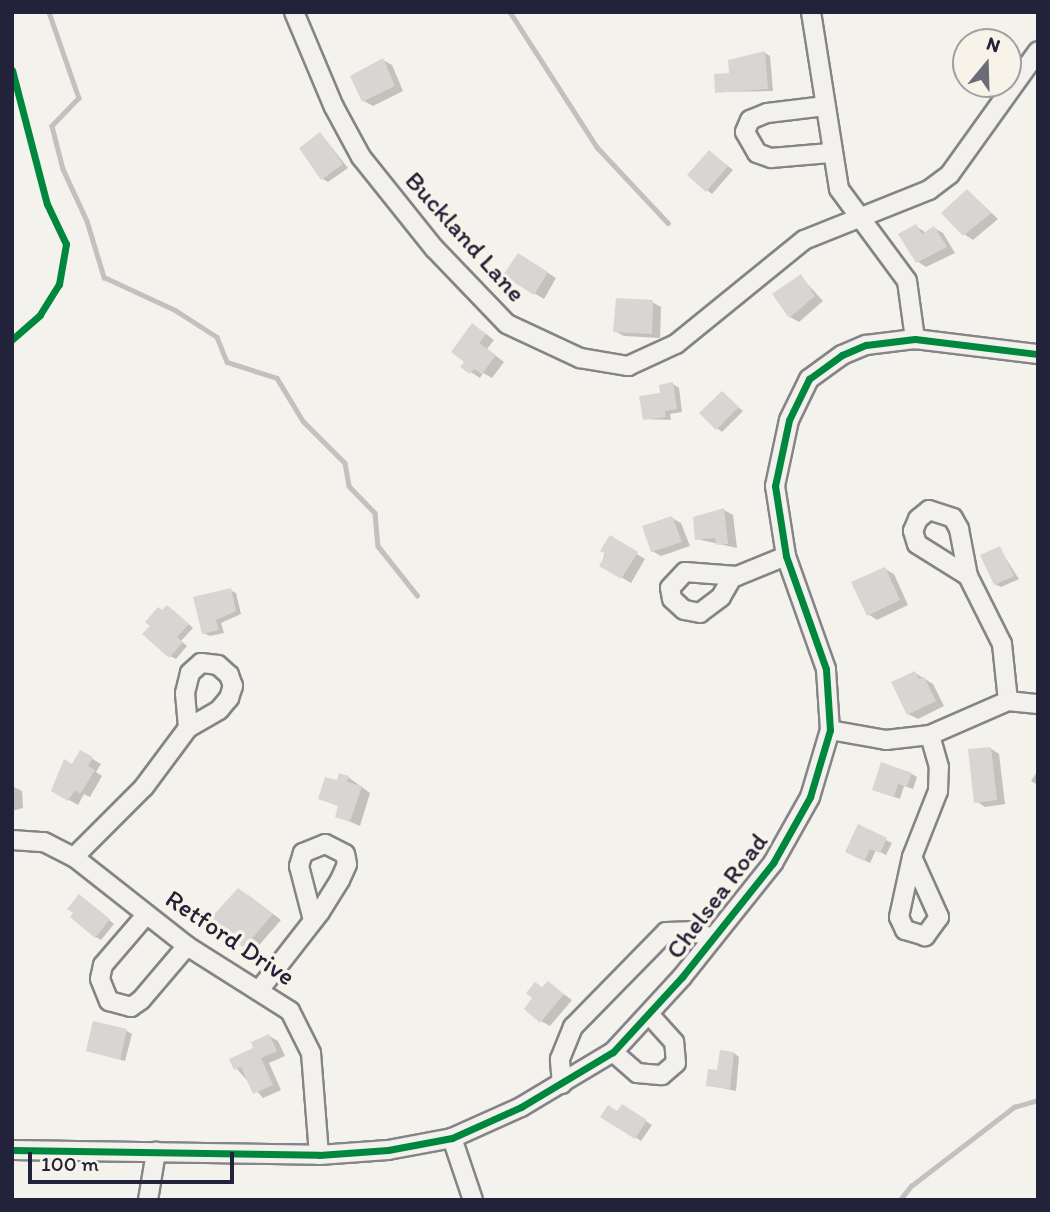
<!DOCTYPE html>
<style>
body{margin:0}
#map{position:relative;width:1050px;height:1212px;overflow:hidden;background:#f4f2ec;font-family:Itim,sans-serif}
div>[style]{position:absolute}
.shadow>*{inset:0;background:#0003}
.stream>*{height:4.5px;margin:-2.25px;padding:0 2.25px;transform-origin:2.25px;border-radius:2.25px;background:#c3c0c0}
.building>*{inset:0;background:#d7d6d3}
.roads{filter:drop-shadow(2px 0 #858486) drop-shadow(-2px 0 #858486) drop-shadow(0 2px #858486) drop-shadow(0 -2px #858486)}
.minor>*{height:18px;margin:-9px;padding:0 9px;transform-origin:9px;border-radius:9px;background:#f2f1ed}
.cycleway>*{height:7px;margin:-3.5px;padding:0 3.5px;transform-origin:3.5px;border-radius:3.5px;background:#00873e}
span{translate:-50% -50%;white-space:nowrap;text-align:center;line-height:1.15;-webkit-text-stroke:7px #f7f3e8;paint-order:stroke}
.street-label{font-size:26px;color:#22223b}
.frame{position:absolute;inset:0;border:14px solid #22223b;pointer-events:none}
.north{position:absolute;left:952px;top:28px;width:70px;height:70px;box-sizing:border-box;background:#f7f3e8;border:2px solid #a29fa3;border-radius:50%;rotate:19deg;font-size:19px;font-weight:700;line-height:28px;text-align:center;color:#22223b}
.north::after{content:'';display:block;margin:auto;width:24px;height:32px;background:#6c6b79;clip-path:polygon(50% 0,100% 100%,50% 72%,0 100%)}
.scale{position:absolute;left:28px;top:1152px;width:206px;height:32px;box-sizing:border-box;border:4px solid #22223b;border-top:0;padding-left:9px;font-size:21px;line-height:24px;white-space:nowrap;color:#22223b;-webkit-text-stroke:5px #f7f3e8;paint-order:stroke}
</style>
<div id="map">
<div class="shadow">
<i style="clip-path:polygon(765px 53px,770px 56px,773px 91px,717px 92px,730px 74px)"></i>
<i style="clip-path:polygon(383px 60px,392px 65px,403px 91px,373px 106px,364px 101px)"></i>
<i style="clip-path:polygon(978px 84px,999px 84px,994px 92px)"></i>
<i style="clip-path:polygon(321px 134px,348px 168px,328px 182px,323px 179px)"></i>
<i style="clip-path:polygon(710px 152px,733px 170px,712px 194px,707px 190px)"></i>
<i style="clip-path:polygon(968px 191px,998px 219px,973px 240px,964px 234px)"></i>
<i style="clip-path:polygon(916px 226px,926px 233px,934px 228px,943px 233px,955px 253px,926px 267px,917px 261px)"></i>
<i style="clip-path:polygon(519px 255px,556px 278px,544px 299px,505px 275px)"></i>
<i style="clip-path:polygon(801px 277px,823px 301px,799px 322px,790px 317px)"></i>
<i style="clip-path:polygon(652px 302px,661px 307px,660px 338px,624px 336px,615px 331px)"></i>
<i style="clip-path:polygon(482px 331px,494px 340px,487px 349px,504px 362px,492px 378px,483px 373px,480px 378px,463px 367px)"></i>
<i style="clip-path:polygon(673px 384px,679px 388px,682px 412px,670px 414px,671px 420px,645px 419px)"></i>
<i style="clip-path:polygon(722px 393px,743px 411px,722px 432px,717px 428px)"></i>
<i style="clip-path:polygon(724px 510px,733px 515px,737px 548px,697px 539px,695px 518px)"></i>
<i style="clip-path:polygon(672px 518px,681px 523px,690px 546px,661px 556px,652px 551px)"></i>
<i style="clip-path:polygon(610px 538px,645px 559px,631px 583px,601px 565px)"></i>
<i style="clip-path:polygon(999px 548px,1019px 579px,1001px 587px,995px 584px)"></i>
<i style="clip-path:polygon(885px 569px,894px 574px,908px 605px,877px 620px,868px 614px)"></i>
<i style="clip-path:polygon(230px 590px,236px 593px,241px 614px,221px 623px,224px 633px,210px 636px,204px 633px)"></i>
<i style="clip-path:polygon(173px 610px,193px 628px,181px 641px,187px 646px,176px 659px,170px 656px,163px 611px)"></i>
<i style="clip-path:polygon(915px 673px,933px 684px,944px 706px,918px 719px,908px 714px)"></i>
<i style="clip-path:polygon(990px 748px,999px 754px,1005px 804px,985px 807px,976px 801px)"></i>
<i style="clip-path:polygon(81px 752px,101px 764px,96px 772px,102px 776px,90px 797px,84px 794px,78px 805px,53px 791px)"></i>
<i style="clip-path:polygon(1038px 770px,1038px 785px,1031px 781px)"></i>
<i style="clip-path:polygon(912px 774px,917px 777px,913px 789px,904px 786px,900px 799px,879px 792px)"></i>
<i style="clip-path:polygon(348px 777px,370px 793px,360px 826px,337px 816px,340px 807px,320px 798px)"></i>
<i style="clip-path:polygon(12px 786px,22px 791px,23px 808px,12px 811px)"></i>
<i style="clip-path:polygon(859px 827px,892px 843px,886px 855px,876px 850px,870px 863px,852px 854px)"></i>
<i style="clip-path:polygon(248px 895px,281px 920px,254px 951px,245px 946px)"></i>
<i style="clip-path:polygon(85px 900px,114px 924px,101px 940px,96px 937px)"></i>
<i style="clip-path:polygon(548px 983px,572px 1000px,550px 1026px,541px 1021px,543px 989px)"></i>
<i style="clip-path:polygon(127px 1031px,132px 1034px,125px 1061px,88px 1050px)"></i>
<i style="clip-path:polygon(269px 1036px,278px 1041px,285px 1056px,269px 1063px,281px 1090px,263px 1098px,236px 1068px)"></i>
<i style="clip-path:polygon(734px 1053px,739px 1057px,736px 1091px,707px 1085px)"></i>
<i style="clip-path:polygon(622px 1106px,652px 1125px,641px 1141px,603px 1116px,618px 1113px)"></i>
</div>
<div class="stream">
<i style="left:49px;top:12px;width:91px;rotate:70.8deg"></i>
<i style="left:79px;top:98px;width:39px;rotate:134deg"></i>
<i style="left:52px;top:126px;width:44px;rotate:75.7deg"></i>
<i style="left:63px;top:169px;width:57px;rotate:65.2deg"></i>
<i style="left:87px;top:221px;width:59px;rotate:73.1deg"></i>
<i style="left:104px;top:277px;width:78px;rotate:24.9deg"></i>
<i style="left:175px;top:310px;width:50px;rotate:32.7deg"></i>
<i style="left:217px;top:337px;width:27px;rotate:68deg"></i>
<i style="left:227px;top:362px;width:52px;rotate:17.7deg"></i>
<i style="left:277px;top:378px;width:50px;rotate:58.8deg"></i>
<i style="left:303px;top:421px;width:59px;rotate:45deg"></i>
<i style="left:345px;top:463px;width:23px;rotate:80deg"></i>
<i style="left:349px;top:486px;width:37px;rotate:46deg"></i>
<i style="left:375px;top:513px;width:33px;rotate:85deg"></i>
<i style="left:378px;top:546px;width:63px;rotate:51.5deg"></i>
<i style="left:510px;top:12px;width:161px;rotate:57.2deg"></i>
<i style="left:597px;top:147px;width:104px;rotate:46.9deg"></i>
<i style="left:900px;top:1200px;width:18px;rotate:-52deg"></i>
<i style="left:911px;top:1186px;width:130px;rotate:-37.5deg"></i>
<i style="left:1014px;top:1107px;width:25px;rotate:-16deg"></i>
</div>
<div class="building">
<i style="clip-path:polygon(765px 51px,768px 89px,715px 93px,714px 74px,729px 73px,728px 60px)"></i>
<i style="clip-path:polygon(383px 58px,395px 86px,362px 102px,350px 76px)"></i>
<i style="clip-path:polygon(320px 132px,343px 164px,321px 180px,299px 148px)"></i>
<i style="clip-path:polygon(709px 150px,728px 166px,706px 192px,687px 175px)"></i>
<i style="clip-path:polygon(967px 189px,991px 213px,963px 236px,941px 213px)"></i>
<i style="clip-path:polygon(916px 224px,922px 234px,934px 226px,947px 247px,916px 263px,898px 234px)"></i>
<i style="clip-path:polygon(518px 253px,548px 272px,534px 295px,503px 275px)"></i>
<i style="clip-path:polygon(801px 274px,815px 296px,789px 318px,772px 294px)"></i>
<i style="clip-path:polygon(616px 298px,653px 300px,652px 334px,613px 332px)"></i>
<i style="clip-path:polygon(472px 323px,486px 334px,479px 343px,496px 355px,482px 374px,474px 369px,470px 374px,460px 367px,464px 362px,451px 352px)"></i>
<i style="clip-path:polygon(673px 382px,677px 409px,665px 411px,666px 417px,643px 420px,639px 396px,660px 393px,659px 385px)"></i>
<i style="clip-path:polygon(722px 391px,739px 407px,716px 430px,699px 413px)"></i>
<i style="clip-path:polygon(724px 508px,728px 544px,716px 545px,715px 538px,695px 540px,693px 517px)"></i>
<i style="clip-path:polygon(672px 516px,682px 542px,651px 552px,642px 526px)"></i>
<i style="clip-path:polygon(610px 535px,638px 552px,621px 579px,599px 566px,606px 554px,600px 551px)"></i>
<i style="clip-path:polygon(1000px 546px,1014px 576px,994px 585px,980px 555px)"></i>
<i style="clip-path:polygon(885px 567px,900px 600px,867px 616px,851px 582px)"></i>
<i style="clip-path:polygon(231px 588px,236px 611px,216px 620px,219px 630px,202px 634px,193px 597px)"></i>
<i style="clip-path:polygon(167px 605px,189px 624px,177px 637px,183px 642px,169px 658px,142px 634px,150px 626px,145px 622px,158px 607px,162px 610px)"></i>
<i style="clip-path:polygon(915px 671px,919px 679px,924px 677px,936px 701px,907px 715px,891px 682px)"></i>
<i style="clip-path:polygon(991px 747px,997px 800px,974px 803px,968px 749px)"></i>
<i style="clip-path:polygon(80px 750px,93px 757px,88px 766px,95px 770px,80px 794px,75px 790px,68px 801px,51px 791px,64px 759px,72px 764px)"></i>
<i style="clip-path:polygon(881px 762px,912px 773px,907px 787px,898px 784px,894px 797px,872px 790px)"></i>
<i style="clip-path:polygon(339px 773px,349px 776px,347px 782px,362px 786px,350px 822px,335px 817px,338px 806px,318px 799px,325px 777px,337px 780px)"></i>
<i style="clip-path:polygon(858px 824px,887px 838px,880px 853px,870px 849px,864px 861px,845px 852px)"></i>
<i style="clip-path:polygon(238px 888px,273px 914px,244px 948px,208px 921px)"></i>
<i style="clip-path:polygon(79px 894px,110px 919px,95px 938px,70px 917px,73px 913px,67px 909px)"></i>
<i style="clip-path:polygon(548px 981px,564px 994px,540px 1023px,524px 1009px,532px 998px,526px 993px,535px 982px,542px 987px)"></i>
<i style="clip-path:polygon(93px 1021px,127px 1029px,120px 1060px,86px 1051px)"></i>
<i style="clip-path:polygon(269px 1034px,277px 1051px,261px 1058px,273px 1085px,253px 1094px,241px 1067px,234px 1070px,229px 1059px,253px 1048px,251px 1042px)"></i>
<i style="clip-path:polygon(720px 1050px,734px 1052px,730px 1089px,706px 1086px,708px 1069px,717px 1070px)"></i>
<i style="clip-path:polygon(622px 1104px,647px 1120px,635px 1139px,600px 1117px,608px 1105px,617px 1111px)"></i>
</div>
<div class="roads">
<div class="minor">
<i style="left:294px;top:12px;width:103px;rotate:67.2deg"></i>
<i style="left:334px;top:107px;width:57px;rotate:61.6deg"></i>
<i style="left:361px;top:157px;width:117px;rotate:51.3deg"></i>
<i style="left:434px;top:248px;width:105px;rotate:46.2deg"></i>
<i style="left:507px;top:324px;width:81px;rotate:25deg"></i>
<i style="left:580px;top:358px;width:49px;rotate:9.5deg"></i>
<i style="left:628px;top:366px;width:53px;rotate:-24.6deg"></i>
<i style="left:676px;top:344px;width:165px;rotate:-39.1deg"></i>
<i style="left:804px;top:240px;width:135px;rotate:-21.8deg"></i>
<i style="left:929px;top:190px;width:26px;rotate:-37deg"></i>
<i style="left:950px;top:174px;width:151px;rotate:-54.4deg"></i>
<i style="left:811px;top:12px;width:179px;rotate:81deg"></i>
<i style="left:839px;top:189px;width:114px;rotate:53.5deg"></i>
<i style="left:907px;top:281px;width:59px;rotate:82.1deg"></i>
<i style="left:825px;top:106px;width:58px;rotate:173.1deg"></i>
<i style="left:767px;top:113px;width:18px;rotate:158deg"></i>
<i style="left:750px;top:120px;width:13px;rotate:113deg"></i>
<i style="left:745px;top:132px;width:24px;rotate:60deg"></i>
<i style="left:757px;top:153px;width:15px;rotate:20deg"></i>
<i style="left:771px;top:158px;width:59px;rotate:-4.8deg"></i>
<i style="left:733px;top:576px;width:24px;rotate:120deg"></i>
<i style="left:721px;top:597px;width:26px;rotate:143deg"></i>
<i style="left:700px;top:613px;width:16px;rotate:-169deg"></i>
<i style="left:684px;top:610px;width:16px;rotate:-137deg"></i>
<i style="left:672px;top:599px;width:11px;rotate:-100deg"></i>
<i style="left:670px;top:588px;width:22px;rotate:-47deg"></i>
<i style="left:685px;top:572px;width:52px;rotate:4.4deg"></i>
<i style="left:737px;top:576px;width:53px;rotate:-22.2deg"></i>
<i style="left:968px;top:576px;width:60px;rotate:-147.9deg"></i>
<i style="left:917px;top:544px;width:14px;rotate:-107deg"></i>
<i style="left:913px;top:531px;width:13px;rotate:-67deg"></i>
<i style="left:918px;top:519px;width:14px;rotate:-39deg"></i>
<i style="left:929px;top:510px;width:25px;rotate:18deg"></i>
<i style="left:953px;top:518px;width:13px;rotate:61deg"></i>
<i style="left:959px;top:529px;width:48px;rotate:79.2deg"></i>
<i style="left:968px;top:576px;width:76px;rotate:63.4deg"></i>
<i style="left:1002px;top:644px;width:57px;rotate:84deg"></i>
<i style="left:830px;top:730px;width:57px;rotate:10.1deg"></i>
<i style="left:886px;top:740px;width:44px;rotate:-6.5deg"></i>
<i style="left:930px;top:735px;width:85px;rotate:-23.6deg"></i>
<i style="left:1008px;top:701px;width:30px;rotate:6deg"></i>
<i style="left:12px;top:840px;width:32px;rotate:4deg"></i>
<i style="left:44px;top:842px;width:34px;rotate:27deg"></i>
<i style="left:74px;top:857px;width:144px;rotate:38.2deg"></i>
<i style="left:187px;top:946px;width:122px;rotate:32.3deg"></i>
<i style="left:290px;top:1011px;width:47px;rotate:63.4deg"></i>
<i style="left:311px;top:1053px;width:102px;rotate:85.5deg"></i>
<i style="left:74px;top:857px;width:99px;rotate:-45deg"></i>
<i style="left:144px;top:787px;width:74px;rotate:-53.3deg"></i>
<i style="left:188px;top:728px;width:36px;rotate:-30deg"></i>
<i style="left:219px;top:710px;width:16px;rotate:-50deg"></i>
<i style="left:229px;top:698px;width:13px;rotate:-72deg"></i>
<i style="left:233px;top:686px;width:12px;rotate:-110deg"></i>
<i style="left:229px;top:675px;width:15px;rotate:-138deg"></i>
<i style="left:218px;top:665px;width:17px;rotate:-173deg"></i>
<i style="left:201px;top:663px;width:15px;rotate:138deg"></i>
<i style="left:190px;top:673px;width:21px;rotate:104deg"></i>
<i style="left:185px;top:693px;width:35px;rotate:85deg"></i>
<i style="left:912px;top:857px;width:66px;rotate:65.8deg"></i>
<i style="left:939px;top:917px;width:24px;rotate:126deg"></i>
<i style="left:925px;top:936px;width:21px;rotate:-163deg"></i>
<i style="left:905px;top:930px;width:14px;rotate:-115deg"></i>
<i style="left:899px;top:917px;width:61px;rotate:-77.8deg"></i>
<i style="left:912px;top:857px;width:71px;rotate:-68.5deg"></i>
<i style="left:938px;top:791px;width:24px;rotate:-88deg"></i>
<i style="left:939px;top:767px;width:33px;rotate:-106deg"></i>
<i style="left:146px;top:915px;width:66px;rotate:130.7deg"></i>
<i style="left:103px;top:965px;width:14px;rotate:102deg"></i>
<i style="left:100px;top:979px;width:24px;rotate:68deg"></i>
<i style="left:109px;top:1001px;width:23px;rotate:15deg"></i>
<i style="left:131px;top:1007px;width:12px;rotate:-35deg"></i>
<i style="left:141px;top:1000px;width:71px;rotate:-49.6deg"></i>
<i style="left:260px;top:989px;width:98px;rotate:-52.1deg"></i>
<i style="left:320px;top:912px;width:38px;rotate:-58deg"></i>
<i style="left:340px;top:880px;width:17px;rotate:-66deg"></i>
<i style="left:347px;top:864px;width:10px;rotate:-101deg"></i>
<i style="left:345px;top:854px;width:22px;rotate:-153deg"></i>
<i style="left:325px;top:844px;width:24px;rotate:158deg"></i>
<i style="left:303px;top:853px;width:14px;rotate:107deg"></i>
<i style="left:299px;top:866px;width:56px;rotate:75.5deg"></i>
<i style="left:613px;top:1052px;width:32px;rotate:41deg"></i>
<i style="left:637px;top:1073px;width:25px;rotate:5deg"></i>
<i style="left:662px;top:1075px;width:18px;rotate:-41deg"></i>
<i style="left:676px;top:1063px;width:21px;rotate:-95deg"></i>
<i style="left:674px;top:1042px;width:36px;rotate:-132deg"></i>
<i style="left:562px;top:1084px;width:25px;rotate:-95deg"></i>
<i style="left:560px;top:1059px;width:35px;rotate:-68deg"></i>
<i style="left:573px;top:1027px;width:133px;rotate:-45.6deg"></i>
<i style="left:666px;top:932px;width:25px;rotate:-2deg"></i>
<i style="left:691px;top:931px;width:23px;rotate:18deg"></i>
<i style="left:452px;top:1138px;width:65px;rotate:71.3deg"></i>
<i style="left:12px;top:1150px;width:307px;rotate:0.9deg"></i>
<i style="left:319px;top:1155px;width:69px;rotate:-4.1deg"></i>
<i style="left:388px;top:1150px;width:65px;rotate:-10.6deg"></i>
<i style="left:452px;top:1138px;width:76px;rotate:-24.2deg"></i>
<i style="left:521px;top:1107px;width:107px;rotate:-30.9deg"></i>
<i style="left:613px;top:1052px;width:102px;rotate:-47.4deg"></i>
<i style="left:682px;top:977px;width:146px;rotate:-51.4deg"></i>
<i style="left:773px;top:863px;width:76px;rotate:-60.7deg"></i>
<i style="left:810px;top:797px;width:70px;rotate:-73.4deg"></i>
<i style="left:830px;top:730px;width:61px;rotate:-93.8deg"></i>
<i style="left:826px;top:669px;width:120px;rotate:-109.5deg"></i>
<i style="left:786px;top:556px;width:71px;rotate:-98.9deg"></i>
<i style="left:775px;top:486px;width:67px;rotate:-78deg"></i>
<i style="left:789px;top:420px;width:46px;rotate:-64deg"></i>
<i style="left:809px;top:379px;width:41px;rotate:-36deg"></i>
<i style="left:842px;top:355px;width:26px;rotate:-23deg"></i>
<i style="left:866px;top:345px;width:49px;rotate:-7deg"></i>
<i style="left:915px;top:339px;width:124px;rotate:7deg"></i>
<i style="left:148px;top:1200px;width:49px;rotate:-80.5deg"></i>
</div>
</div>
<div class="cycleway">
<i style="left:12px;top:70px;width:138px;rotate:75.4deg"></i>
<i style="left:47px;top:204px;width:44px;rotate:64.6deg"></i>
<i style="left:66px;top:244px;width:41px;rotate:99.9deg"></i>
<i style="left:59px;top:284px;width:36px;rotate:122deg"></i>
<i style="left:40px;top:315px;width:37px;rotate:139deg"></i>
<i style="left:12px;top:1150px;width:307px;rotate:0.9deg"></i>
<i style="left:319px;top:1155px;width:69px;rotate:-4.1deg"></i>
<i style="left:388px;top:1150px;width:65px;rotate:-10.6deg"></i>
<i style="left:452px;top:1138px;width:76px;rotate:-24.2deg"></i>
<i style="left:521px;top:1107px;width:107px;rotate:-30.9deg"></i>
<i style="left:613px;top:1052px;width:102px;rotate:-47.4deg"></i>
<i style="left:682px;top:977px;width:146px;rotate:-51.4deg"></i>
<i style="left:773px;top:863px;width:76px;rotate:-60.7deg"></i>
<i style="left:810px;top:797px;width:70px;rotate:-73.4deg"></i>
<i style="left:830px;top:730px;width:61px;rotate:-93.8deg"></i>
<i style="left:826px;top:669px;width:120px;rotate:-109.5deg"></i>
<i style="left:786px;top:556px;width:71px;rotate:-98.9deg"></i>
<i style="left:775px;top:486px;width:67px;rotate:-78deg"></i>
<i style="left:789px;top:420px;width:46px;rotate:-64deg"></i>
<i style="left:809px;top:379px;width:41px;rotate:-36deg"></i>
<i style="left:842px;top:355px;width:26px;rotate:-23deg"></i>
<i style="left:866px;top:345px;width:49px;rotate:-7deg"></i>
<i style="left:915px;top:339px;width:124px;rotate:7deg"></i>
</div>
<div class="street-label">
<span style="left:465px;top:237px;rotate:48deg">Buckland Lane</span>
<span style="left:717px;top:896px;rotate:-53deg">Chelsea Road</span>
<span style="left:230px;top:938px;rotate:34deg">Retford Drive</span>
</div>
<div class="frame"></div>
<div class="north">N</div>
<div class="scale">100 m</div>
</div>
